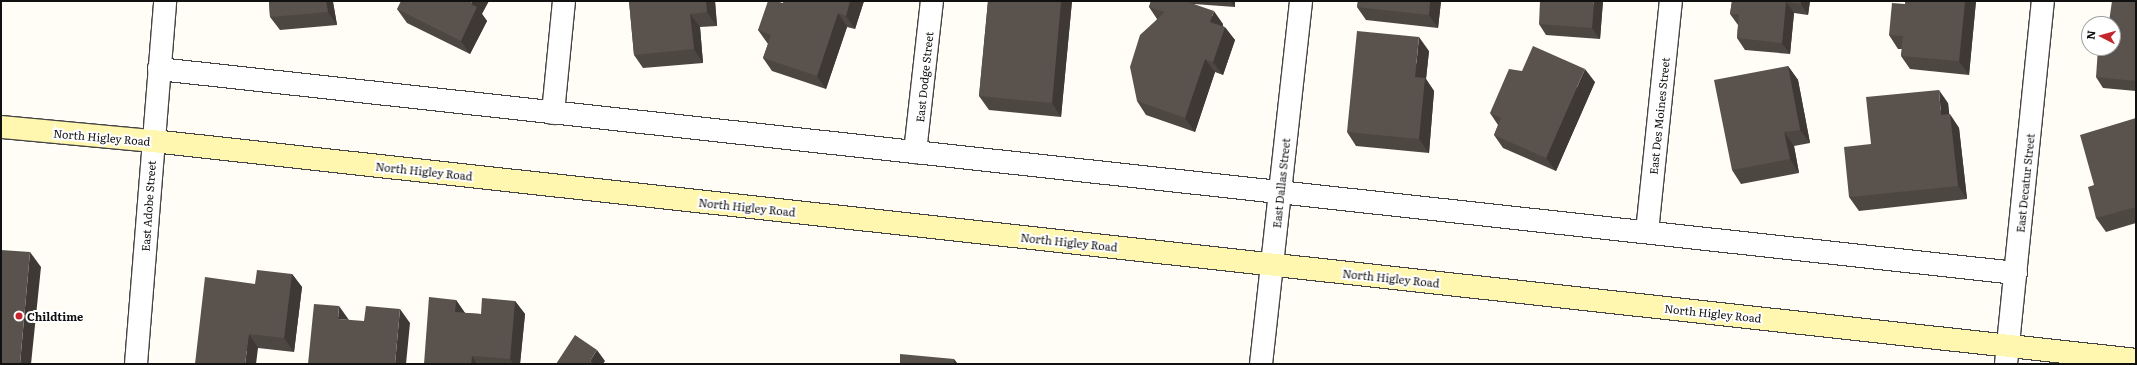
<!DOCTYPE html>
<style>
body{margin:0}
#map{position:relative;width:2137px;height:365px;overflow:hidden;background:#fffdf5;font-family:Literata,serif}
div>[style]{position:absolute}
.roads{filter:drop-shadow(1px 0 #444) drop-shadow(-1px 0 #444) drop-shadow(0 1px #444) drop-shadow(0 -1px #444)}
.minor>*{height:22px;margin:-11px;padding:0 11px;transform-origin:11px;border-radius:11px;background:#fff}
.tertiary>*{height:22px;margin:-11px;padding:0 11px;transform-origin:11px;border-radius:11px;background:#fff}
.secondary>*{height:22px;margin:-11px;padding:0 11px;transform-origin:11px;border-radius:11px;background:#fff6b0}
.wall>*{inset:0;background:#4d4742}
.shaded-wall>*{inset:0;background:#3f3936}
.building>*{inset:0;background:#5a524d}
.dots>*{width:11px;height:11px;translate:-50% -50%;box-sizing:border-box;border:2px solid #fff;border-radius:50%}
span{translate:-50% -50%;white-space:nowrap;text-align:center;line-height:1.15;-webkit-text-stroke:4px #fff;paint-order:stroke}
.street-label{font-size:11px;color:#111}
.poi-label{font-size:11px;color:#111;font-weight:700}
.left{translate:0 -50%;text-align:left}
.frame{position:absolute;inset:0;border:2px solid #111;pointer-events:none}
.north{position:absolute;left:2081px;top:16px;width:40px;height:40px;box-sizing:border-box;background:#fff;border:1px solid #a0a0a0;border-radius:50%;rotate:276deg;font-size:11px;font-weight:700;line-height:16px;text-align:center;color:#111}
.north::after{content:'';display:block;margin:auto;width:14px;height:18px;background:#c4262e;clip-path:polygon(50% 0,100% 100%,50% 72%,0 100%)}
</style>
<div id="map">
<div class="roads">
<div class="minor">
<i style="left:159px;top:69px;width:1868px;rotate:6.27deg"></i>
<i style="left:553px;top:113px;width:113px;rotate:-84.4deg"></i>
<i style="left:915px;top:152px;width:152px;rotate:-83.6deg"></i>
<i style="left:1647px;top:232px;width:232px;rotate:-84.1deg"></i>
<i style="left:1261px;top:364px;width:365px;rotate:-83.7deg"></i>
<i style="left:2006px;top:364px;width:365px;rotate:-84.2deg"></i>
</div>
<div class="tertiary">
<i style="left:136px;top:364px;width:364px;rotate:-85.4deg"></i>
</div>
<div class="secondary">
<i style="left:1px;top:127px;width:153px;rotate:5.3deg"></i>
<i style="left:153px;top:141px;width:1995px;rotate:6.3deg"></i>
</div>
</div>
<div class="wall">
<i style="clip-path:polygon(269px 1px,337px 1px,333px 2px,337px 25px,280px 30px,270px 17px)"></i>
<i style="clip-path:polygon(629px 1px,715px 1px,717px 26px,700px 27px,703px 63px,643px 68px,634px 55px)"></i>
<i style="clip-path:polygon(784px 1px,864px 1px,855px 29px,847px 27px,826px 89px,772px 71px,763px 58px,768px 44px,758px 30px,783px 3px)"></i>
<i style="clip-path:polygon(988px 1px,1072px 1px,1061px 117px,989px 110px,979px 96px)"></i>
<i style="clip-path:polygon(1151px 1px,1235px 1px,1235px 7px,1194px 4px,1223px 24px,1223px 26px,1235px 40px,1223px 75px,1215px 72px,1195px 132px,1146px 115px,1137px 101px,1157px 19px,1149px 7px)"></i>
<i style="clip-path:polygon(1358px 1px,1441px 1px,1438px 28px,1366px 20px,1357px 7px)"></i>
<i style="clip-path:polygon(1603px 1px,1600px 39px,1546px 35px,1539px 24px)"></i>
<i style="clip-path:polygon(1732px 1px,1810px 1px,1808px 15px,1794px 13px,1790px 54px,1745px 50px,1737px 38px,1738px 25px,1730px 14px)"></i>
<i style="clip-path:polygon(1976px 1px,1969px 75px,1910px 69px,1901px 56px,1902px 49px,1898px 49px,1889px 35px,1905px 4px)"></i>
<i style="clip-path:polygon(2136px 1px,2136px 91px,2103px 88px,2096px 77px)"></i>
<i style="clip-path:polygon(397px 9px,482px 14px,487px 21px,470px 54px,407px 23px)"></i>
<i style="clip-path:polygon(1429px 51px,1426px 79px,1434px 91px,1429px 153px,1356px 146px,1347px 132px)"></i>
<i style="clip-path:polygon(1788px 66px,1798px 80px,1810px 143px,1794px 146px,1799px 173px,1741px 184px,1732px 170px)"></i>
<i style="clip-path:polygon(1595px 82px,1556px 171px,1503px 148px,1494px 135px,1498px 125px,1490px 113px)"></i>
<i style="clip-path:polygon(1948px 103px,1949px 114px,1959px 128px,1967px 199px,1859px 211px,1849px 197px)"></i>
<i style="clip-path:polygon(2136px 118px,2136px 223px,2106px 232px,2096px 218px,2094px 185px)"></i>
<i style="clip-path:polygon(292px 274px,302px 287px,294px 352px,258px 348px,195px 364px,255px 284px)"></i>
<i style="clip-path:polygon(456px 300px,465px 313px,481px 314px,515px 301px,525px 314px,520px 364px,424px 364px)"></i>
</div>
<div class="shaded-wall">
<i style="clip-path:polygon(326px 1px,333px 1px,333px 2px,337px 25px,328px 12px)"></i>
<i style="clip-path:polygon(472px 1px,489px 1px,482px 14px,487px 21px,470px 54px,461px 41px,471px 4px)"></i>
<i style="clip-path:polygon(706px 1px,715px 1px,717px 26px,707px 12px)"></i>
<i style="clip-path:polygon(850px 1px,864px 1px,855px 29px,846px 16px)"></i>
<i style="clip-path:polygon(1061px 1px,1072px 1px,1061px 117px,1052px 103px)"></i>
<i style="clip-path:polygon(1230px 1px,1235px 1px,1235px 7px)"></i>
<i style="clip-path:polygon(1430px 1px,1441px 1px,1438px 28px,1429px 15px)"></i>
<i style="clip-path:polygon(1594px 1px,1603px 1px,1600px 39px,1592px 28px)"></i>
<i style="clip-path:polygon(1801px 1px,1810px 1px,1808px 15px,1801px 4px)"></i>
<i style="clip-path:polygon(1965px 1px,1976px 1px,1969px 75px,1959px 61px)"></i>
<i style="clip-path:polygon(1786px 2px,1794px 13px,1790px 54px,1782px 43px)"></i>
<i style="clip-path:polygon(1214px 11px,1223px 24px,1220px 35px,1210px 22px)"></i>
<i style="clip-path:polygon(838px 13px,847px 27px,826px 89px,817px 76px)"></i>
<i style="clip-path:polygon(690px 14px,700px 27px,703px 63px,694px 49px)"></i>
<i style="clip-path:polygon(1225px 27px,1235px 40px,1223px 75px,1213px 62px)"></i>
<i style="clip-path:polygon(1419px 37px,1429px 51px,1426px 79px,1434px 91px,1429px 153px,1419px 139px,1415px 77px)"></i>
<i style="clip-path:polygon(1205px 59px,1215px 72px,1195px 132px,1185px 118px)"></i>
<i style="clip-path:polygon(1788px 66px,1798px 80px,1810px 143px,1800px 130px)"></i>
<i style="clip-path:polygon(1585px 69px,1595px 82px,1556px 171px,1546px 158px)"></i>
<i style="clip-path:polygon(1939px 90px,1948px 103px,1951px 129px,1941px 115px)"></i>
<i style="clip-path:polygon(1950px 114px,1959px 128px,1967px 199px,1958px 186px)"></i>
<i style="clip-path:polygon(1784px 132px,1794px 146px,1799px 173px,1790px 159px)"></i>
<i style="clip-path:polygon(30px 252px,41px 267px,31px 364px,20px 364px)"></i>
<i style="clip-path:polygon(292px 274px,302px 287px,294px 352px,284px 338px)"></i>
<i style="clip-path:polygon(456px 300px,465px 313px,455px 312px)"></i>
<i style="clip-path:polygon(515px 301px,525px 314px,520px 364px,514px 364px,510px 359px)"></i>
<i style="clip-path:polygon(339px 306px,349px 320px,338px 319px)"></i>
<i style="clip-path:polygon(400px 309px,410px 323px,406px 364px,395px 364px)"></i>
<i style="clip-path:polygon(249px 334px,258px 348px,256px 364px,245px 364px)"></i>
<i style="clip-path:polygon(597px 350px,605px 361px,603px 364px,592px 364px,590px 361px)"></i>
<i style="clip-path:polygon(472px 356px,477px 364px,471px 364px)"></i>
<i style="clip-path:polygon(954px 359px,958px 364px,954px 364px)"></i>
</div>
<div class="building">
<i style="clip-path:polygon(269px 1px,326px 1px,328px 12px,270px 17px)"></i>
<i style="clip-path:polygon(401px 1px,472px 1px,471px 4px,477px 7px,461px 41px,397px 9px)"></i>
<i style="clip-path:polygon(629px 1px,706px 1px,707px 12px,690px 14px,694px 49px,634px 55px)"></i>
<i style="clip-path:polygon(768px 1px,776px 1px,783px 3px,784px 1px,850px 1px,846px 16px,838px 13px,817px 76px,763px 58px,771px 35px,758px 30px)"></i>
<i style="clip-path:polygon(988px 1px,1061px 1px,1052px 103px,979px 96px)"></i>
<i style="clip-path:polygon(1151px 1px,1185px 1px,1214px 11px,1210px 22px,1225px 27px,1213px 62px,1205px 59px,1185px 118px,1137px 101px,1130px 67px,1140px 35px,1165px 12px,1149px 7px)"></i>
<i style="clip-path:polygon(1358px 1px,1430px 1px,1429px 15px,1357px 7px)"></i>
<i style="clip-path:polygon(1540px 1px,1594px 1px,1592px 28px,1539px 24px)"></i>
<i style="clip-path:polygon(1732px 1px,1801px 1px,1801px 4px,1786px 2px,1782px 43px,1737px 38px,1739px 14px,1730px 14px)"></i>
<i style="clip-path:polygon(1905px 1px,1965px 1px,1959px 61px,1901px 56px,1903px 36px,1889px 35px,1892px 3px,1905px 4px)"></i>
<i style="clip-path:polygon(2112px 1px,2136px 1px,2136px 81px,2096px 77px,2098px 48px,2113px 48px,2113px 24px,2101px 24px,2101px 21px,2109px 22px)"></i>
<i style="clip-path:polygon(1357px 31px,1419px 37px,1415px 77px,1425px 78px,1419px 139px,1347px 132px)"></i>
<i style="clip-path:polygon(1533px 46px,1585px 69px,1546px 158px,1494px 135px,1501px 118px,1490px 113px,1509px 69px,1522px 71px)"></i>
<i style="clip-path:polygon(1788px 66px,1800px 130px,1784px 132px,1790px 159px,1732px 170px,1714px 80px)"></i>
<i style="clip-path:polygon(1939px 90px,1941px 115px,1950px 114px,1958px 186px,1849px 197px,1844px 147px,1871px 144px,1866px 97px)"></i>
<i style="clip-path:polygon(2136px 118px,2136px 207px,2096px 218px,2088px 187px,2094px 185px,2080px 135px)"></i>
<i style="clip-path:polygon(1px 250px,30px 252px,20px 364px,1px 364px)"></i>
<i style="clip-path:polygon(257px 270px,292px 274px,284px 338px,249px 334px,245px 364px,195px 364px,205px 277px,255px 284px)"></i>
<i style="clip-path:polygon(429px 297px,456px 300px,455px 312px,481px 314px,482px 298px,515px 301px,510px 359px,472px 356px,471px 364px,424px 364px)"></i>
<i style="clip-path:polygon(314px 304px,339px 306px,338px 319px,364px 321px,366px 306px,400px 309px,395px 364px,308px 364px)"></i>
<i style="clip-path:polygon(575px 335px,597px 350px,590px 361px,595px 364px,556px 364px)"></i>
<i style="clip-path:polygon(900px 354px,954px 359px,954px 364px,900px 364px)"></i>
</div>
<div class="dots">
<i style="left:19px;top:316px;background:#c4262e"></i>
</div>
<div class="street-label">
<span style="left:924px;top:77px;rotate:-84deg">East Dodge Street</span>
<span style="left:1659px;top:116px;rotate:-84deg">East Des Moines Street</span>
<span style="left:102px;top:137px;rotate:5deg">North Higley Road</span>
<span style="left:424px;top:171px;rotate:6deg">North Higley Road</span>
<span style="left:1281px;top:183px;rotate:-84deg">East Dallas Street</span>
<span style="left:2025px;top:183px;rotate:-84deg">East Decatur Street</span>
<span style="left:148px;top:206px;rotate:-86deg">East Adobe Street</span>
<span style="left:747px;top:207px;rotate:6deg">North Higley Road</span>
<span style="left:1069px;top:242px;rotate:6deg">North Higley Road</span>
<span style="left:1391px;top:278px;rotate:6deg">North Higley Road</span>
<span style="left:1713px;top:313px;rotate:6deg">North Higley Road</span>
</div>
<div class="poi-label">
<span class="left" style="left:27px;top:316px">Childtime</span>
</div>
<div class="frame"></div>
<div class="north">N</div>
</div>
